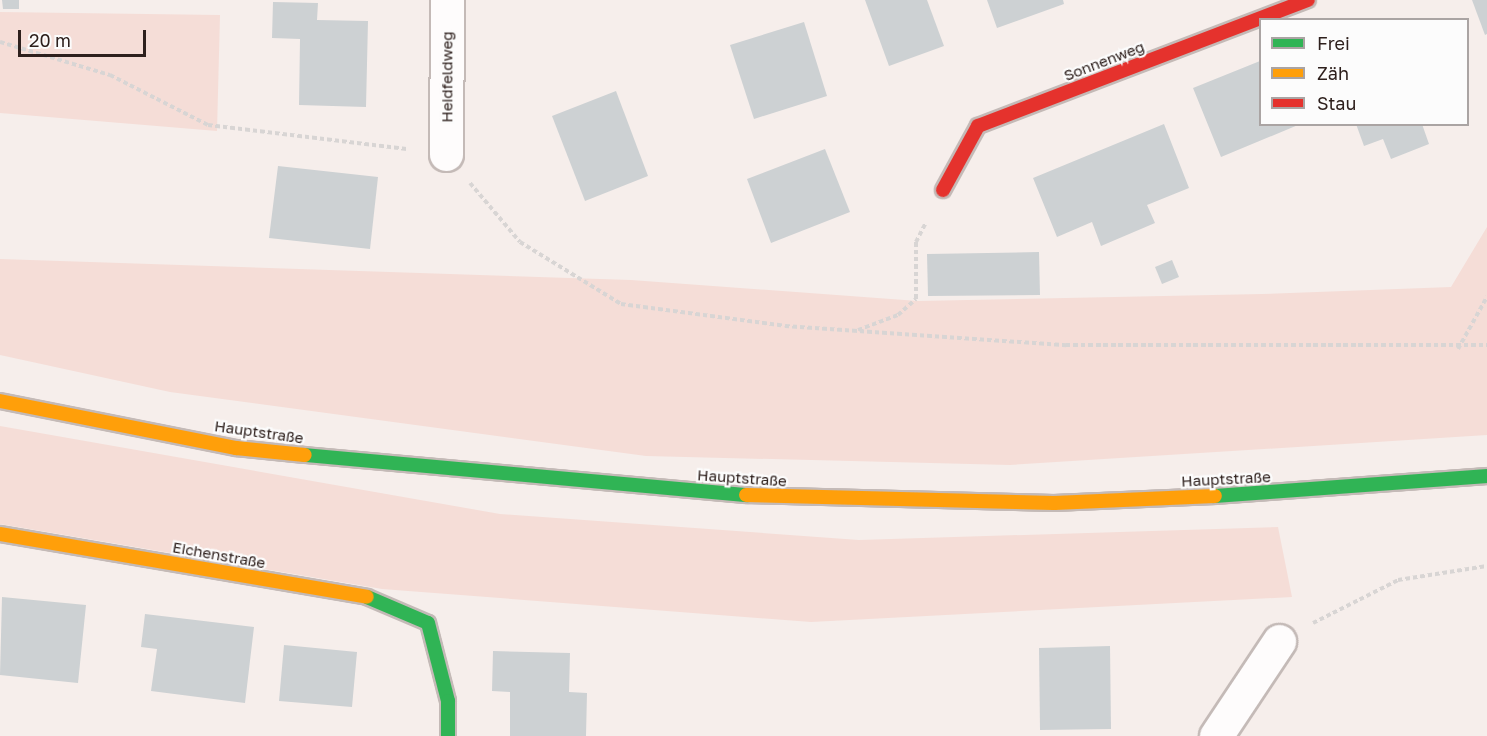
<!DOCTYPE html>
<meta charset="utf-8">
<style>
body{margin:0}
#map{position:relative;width:1487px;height:736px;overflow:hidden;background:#f6eeeb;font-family:"Golos Text",sans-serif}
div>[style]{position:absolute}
.green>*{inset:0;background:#f5ddd7}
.building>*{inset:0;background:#cdd1d3}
.path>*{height:4px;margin-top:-2px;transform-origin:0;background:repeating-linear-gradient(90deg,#d8d5d4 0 4.5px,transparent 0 7.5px)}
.roads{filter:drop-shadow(2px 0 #c4bab7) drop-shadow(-2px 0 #c4bab7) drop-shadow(0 2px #c4bab7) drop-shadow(0 -2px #c4bab7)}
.street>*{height:33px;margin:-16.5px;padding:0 16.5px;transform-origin:16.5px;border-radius:16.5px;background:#fefcfc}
.fast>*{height:14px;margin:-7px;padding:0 7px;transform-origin:7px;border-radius:7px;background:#30b455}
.slow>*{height:14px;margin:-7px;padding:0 7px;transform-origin:7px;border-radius:7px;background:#ff9f0a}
.jam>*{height:14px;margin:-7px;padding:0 7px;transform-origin:7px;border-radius:7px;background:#e5322d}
span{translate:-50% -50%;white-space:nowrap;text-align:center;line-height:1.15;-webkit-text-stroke:4.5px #fcfcfc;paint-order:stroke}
.street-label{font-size:15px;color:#2e201d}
.legend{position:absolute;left:1259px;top:18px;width:210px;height:108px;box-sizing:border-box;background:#fcfcfc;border:2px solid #aaa4a3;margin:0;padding:8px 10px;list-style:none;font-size:18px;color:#2e201d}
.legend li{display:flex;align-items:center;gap:12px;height:30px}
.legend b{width:30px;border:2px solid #aaa4a3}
.scale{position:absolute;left:18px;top:30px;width:128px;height:27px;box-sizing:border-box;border:3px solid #2e201d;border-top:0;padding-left:8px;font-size:18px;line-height:21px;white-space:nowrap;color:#2e201d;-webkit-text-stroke:4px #fcfcfc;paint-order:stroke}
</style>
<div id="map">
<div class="green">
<i style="clip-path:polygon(0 12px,220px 15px,217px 131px,0 113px)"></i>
<i style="clip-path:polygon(1487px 227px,1487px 435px,1010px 465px,646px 456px,170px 392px,0 355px,0 259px,631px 280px,918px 301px,1262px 294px,1451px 287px)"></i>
<i style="clip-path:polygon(0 426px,500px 514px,859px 540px,1278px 527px,1292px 597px,811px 622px,382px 589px,0 524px)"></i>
</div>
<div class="building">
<i style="clip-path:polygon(2px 0,19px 0,19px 9px,3px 9px)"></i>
<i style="clip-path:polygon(865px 0,927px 0,944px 46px,889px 66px)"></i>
<i style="clip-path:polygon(987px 0,1063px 0,1064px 4px,997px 28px)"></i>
<i style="clip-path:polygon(1472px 0,1487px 0,1487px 34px,1485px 35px)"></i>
<i style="clip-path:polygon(273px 2px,318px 3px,317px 20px,368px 21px,366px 107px,299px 105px,300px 39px,272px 38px)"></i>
<i style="clip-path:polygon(804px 22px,827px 96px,754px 119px,730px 45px)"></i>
<i style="clip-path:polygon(1260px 61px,1260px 124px,1298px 125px,1221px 157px,1193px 88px)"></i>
<i style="clip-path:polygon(616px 91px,648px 176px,585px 201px,552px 116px)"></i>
<i style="clip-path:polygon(1164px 124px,1189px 188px,1147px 205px,1155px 223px,1101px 246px,1092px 222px,1057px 237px,1033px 178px)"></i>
<i style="clip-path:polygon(1356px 124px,1422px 124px,1429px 144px,1391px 159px,1383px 139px,1364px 146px)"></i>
<i style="clip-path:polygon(825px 149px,850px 212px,771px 243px,747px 179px)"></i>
<i style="clip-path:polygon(278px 166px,378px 177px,370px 249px,269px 238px)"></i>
<i style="clip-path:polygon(1039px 252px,1040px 295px,928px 296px,927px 254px)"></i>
<i style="clip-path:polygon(1172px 260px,1179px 277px,1162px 284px,1155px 267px)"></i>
<i style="clip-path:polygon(2px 597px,86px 605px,78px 683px,0 675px)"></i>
<i style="clip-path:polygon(145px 614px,254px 627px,245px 703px,151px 691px,157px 649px,141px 647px)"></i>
<i style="clip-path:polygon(284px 645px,357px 652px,352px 707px,279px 701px)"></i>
<i style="clip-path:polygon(1110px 646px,1111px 729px,1040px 730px,1039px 648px)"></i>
<i style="clip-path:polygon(493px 651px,570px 653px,569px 692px,587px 693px,586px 736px,510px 736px,510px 692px,492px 691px)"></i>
</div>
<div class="path">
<i style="left:0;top:42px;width:115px;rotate:16.7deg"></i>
<i style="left:110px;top:75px;width:110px;rotate:27deg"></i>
<i style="left:208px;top:125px;width:200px;rotate:6.9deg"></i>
<i style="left:470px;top:183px;width:77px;rotate:49.7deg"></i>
<i style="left:520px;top:242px;width:119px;rotate:31.5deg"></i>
<i style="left:621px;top:304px;width:165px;rotate:7.6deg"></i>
<i style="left:785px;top:326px;width:282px;rotate:3.9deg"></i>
<i style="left:1066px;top:345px;width:421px"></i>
<i style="left:858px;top:330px;width:43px;rotate:-20.6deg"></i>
<i style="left:898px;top:315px;width:24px;rotate:-42deg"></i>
<i style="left:916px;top:299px;width:57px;rotate:-90deg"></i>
<i style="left:916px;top:242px;width:22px;rotate:-63deg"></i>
<i style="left:1458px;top:349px;width:60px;rotate:-60.9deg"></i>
<i style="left:1313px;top:623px;width:95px;rotate:-26.8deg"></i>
<i style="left:1398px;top:580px;width:90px;rotate:-8.9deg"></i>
</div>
<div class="roads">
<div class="street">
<i style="left:446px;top:154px;width:154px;rotate:-89.6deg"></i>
<i style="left:1216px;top:736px;width:114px;rotate:-56.4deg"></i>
</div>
<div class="fast">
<i style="left:305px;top:455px;width:443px;rotate:5.2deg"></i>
<i style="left:1215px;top:496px;width:273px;rotate:-4.2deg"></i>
<i style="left:367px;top:597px;width:66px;rotate:23.1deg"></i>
<i style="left:428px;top:623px;width:81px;rotate:75.6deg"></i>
<i style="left:448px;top:701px;width:35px;rotate:90deg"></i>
</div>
<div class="slow">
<i style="left:0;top:401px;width:241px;rotate:11.3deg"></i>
<i style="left:236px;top:448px;width:69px;rotate:5.8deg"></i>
<i style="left:746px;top:495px;width:308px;rotate:1.5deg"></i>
<i style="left:1054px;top:503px;width:161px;rotate:-2.5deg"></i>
<i style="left:0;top:534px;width:372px;rotate:9.7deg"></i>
</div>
<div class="jam">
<i style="left:943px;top:190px;width:73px;rotate:-61.3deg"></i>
<i style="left:978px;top:126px;width:353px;rotate:-20.9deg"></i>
</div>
</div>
<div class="street-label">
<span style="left:1104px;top:61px;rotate:-21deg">Sonnenweg</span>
<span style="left:447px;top:77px;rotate:-90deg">Heidfeldweg</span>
<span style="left:259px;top:432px;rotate:8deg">Hauptstraße</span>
<span style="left:742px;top:478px;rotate:4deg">Hauptstraße</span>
<span style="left:1226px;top:479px;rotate:-3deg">Hauptstraße</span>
<span style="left:219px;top:555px;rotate:10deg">Eichenstraße</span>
</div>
<ul class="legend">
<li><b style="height:8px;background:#30b455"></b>Frei</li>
<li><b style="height:8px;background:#ff9f0a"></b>Zäh</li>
<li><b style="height:8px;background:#e5322d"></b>Stau</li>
</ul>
<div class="scale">20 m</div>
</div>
